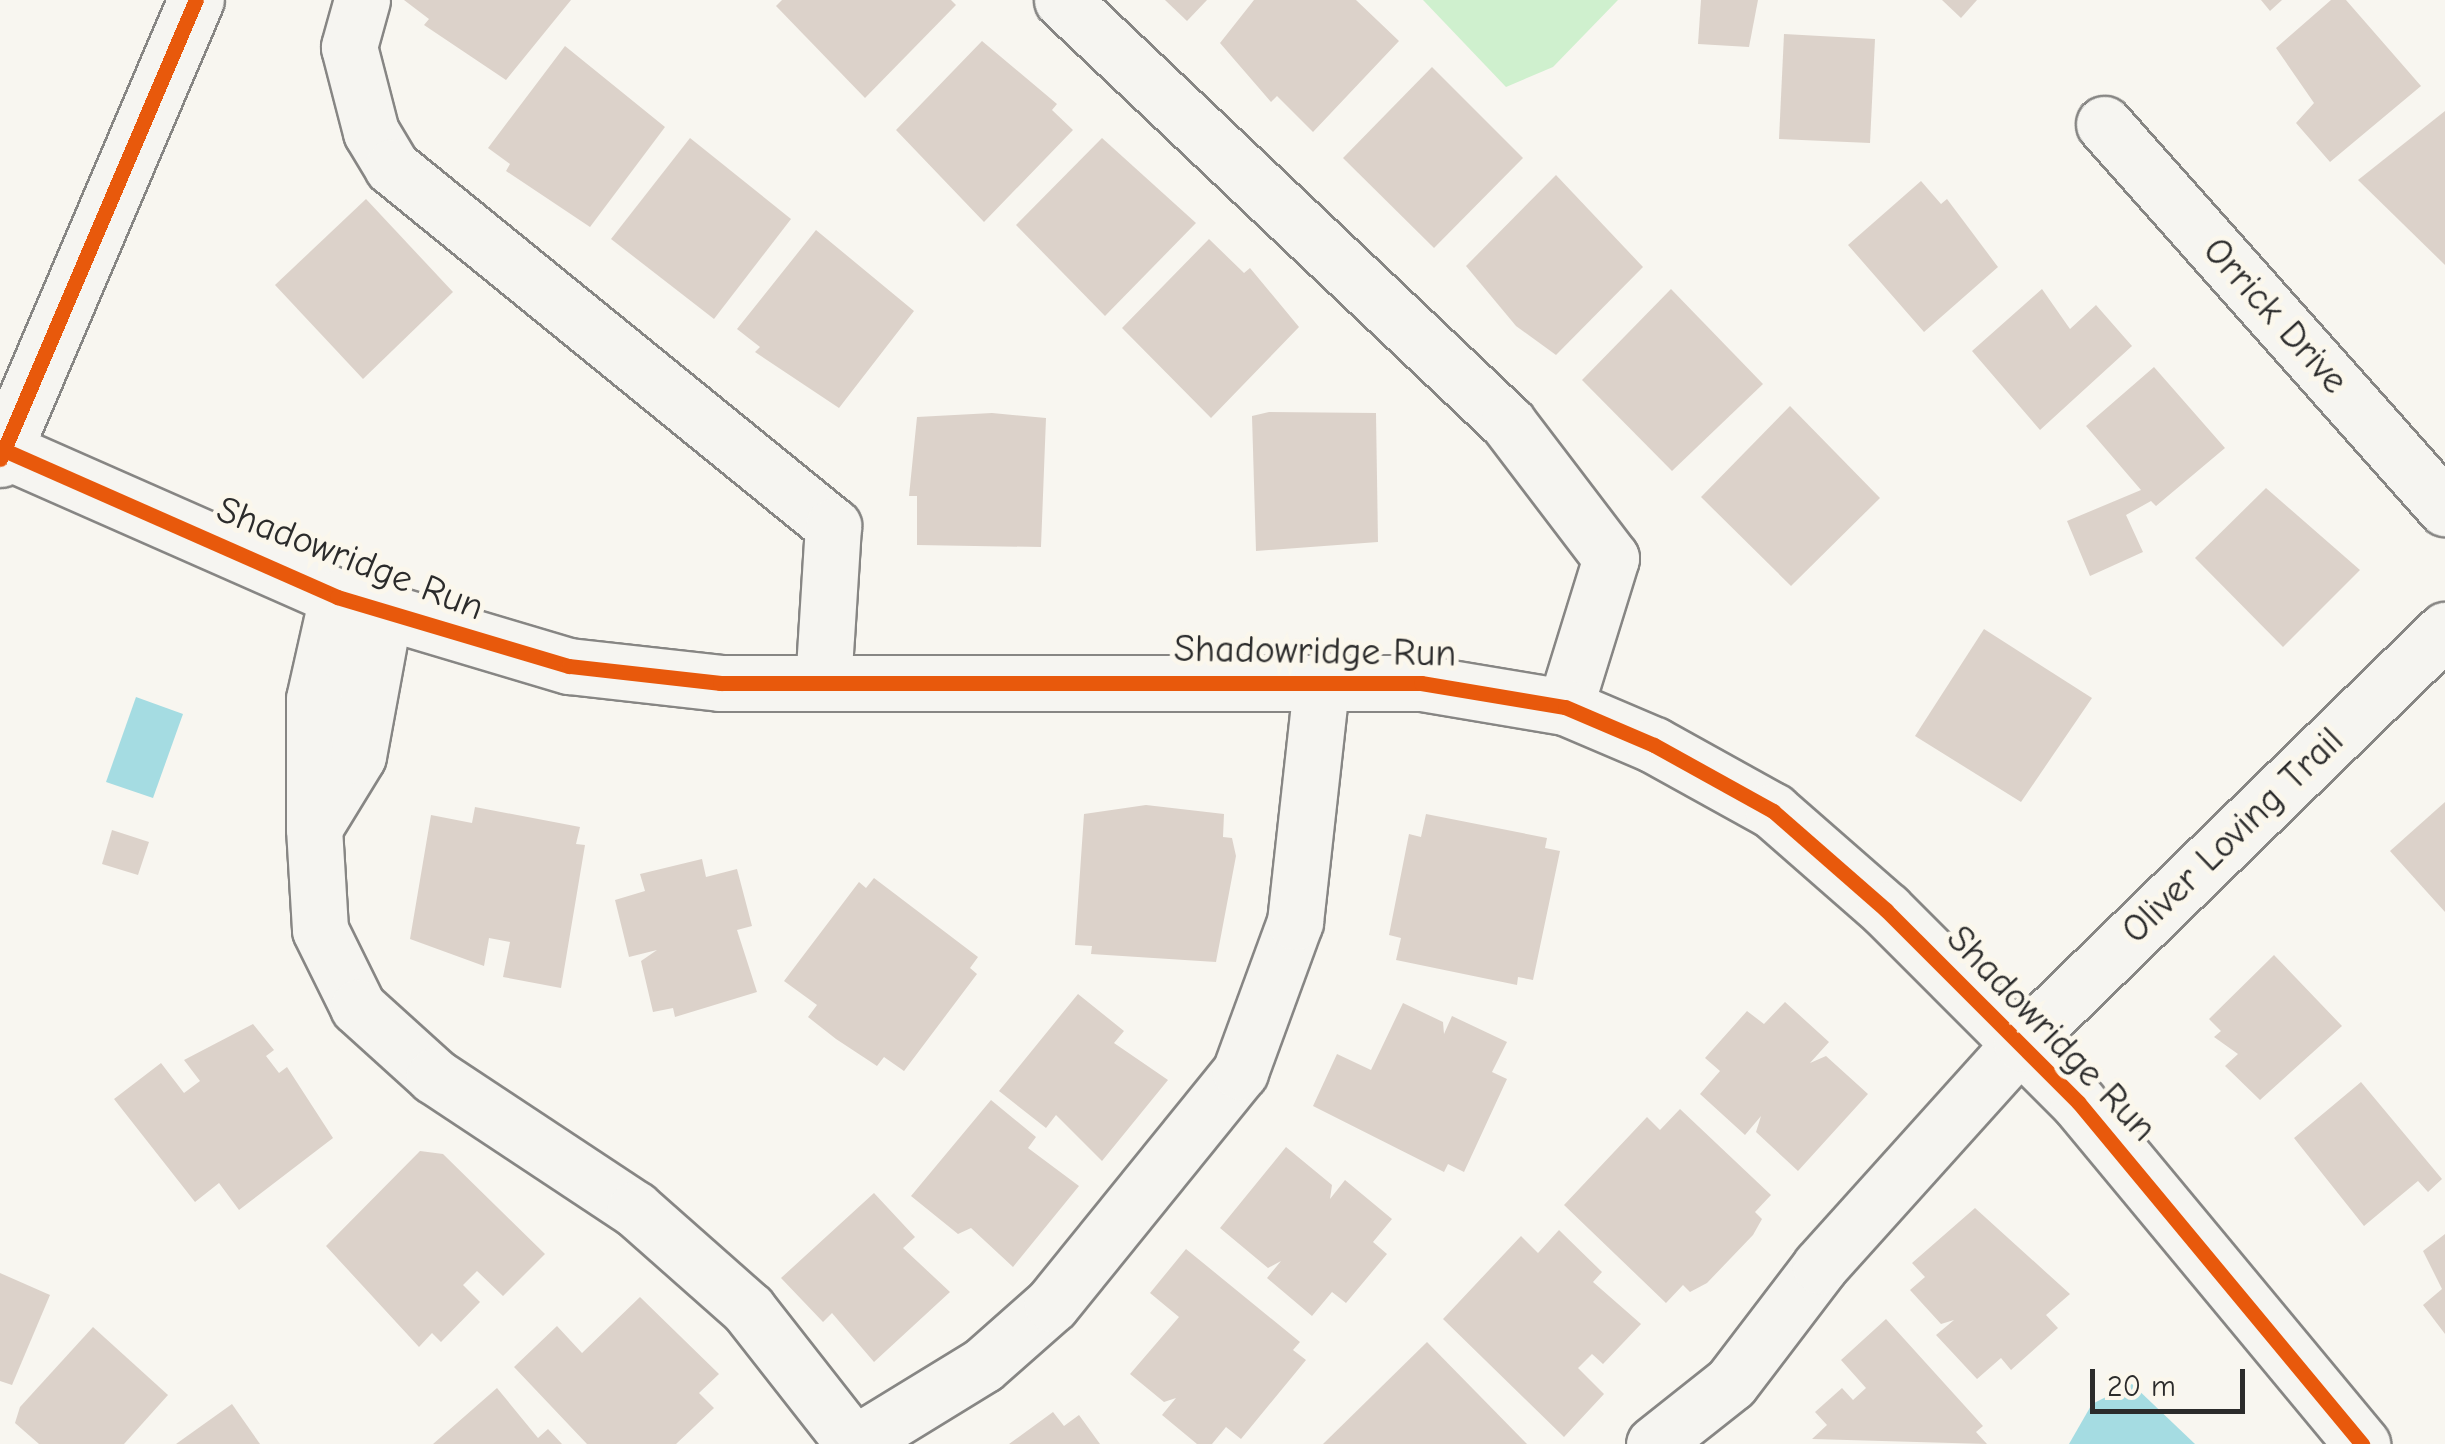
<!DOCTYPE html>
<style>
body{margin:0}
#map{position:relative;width:2445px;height:1444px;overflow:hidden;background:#f8f6f0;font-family:"Comic Neue",sans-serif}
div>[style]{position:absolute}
.green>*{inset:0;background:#cff0ce}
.water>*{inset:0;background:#a5dce2}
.building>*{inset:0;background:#dcd2ca}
.roads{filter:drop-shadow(2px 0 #878684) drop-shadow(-2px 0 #878684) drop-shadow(0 2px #878684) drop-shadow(0 -2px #878684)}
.minor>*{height:55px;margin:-27.5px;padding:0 27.5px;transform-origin:27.5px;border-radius:27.5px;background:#f6f5f1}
.cycleway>*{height:15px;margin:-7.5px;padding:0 7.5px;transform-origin:7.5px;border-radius:7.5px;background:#e8590c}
span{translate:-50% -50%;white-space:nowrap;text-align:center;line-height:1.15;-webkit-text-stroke:10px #fbf7ec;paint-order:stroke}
.street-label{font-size:38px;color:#2b2b2b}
.scale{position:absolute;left:2090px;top:1369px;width:155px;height:45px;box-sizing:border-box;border:5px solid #2b2b2b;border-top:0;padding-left:12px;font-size:30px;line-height:35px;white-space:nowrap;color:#2b2b2b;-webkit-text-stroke:8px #fbf7ec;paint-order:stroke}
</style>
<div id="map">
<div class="green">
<i style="clip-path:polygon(1423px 0,1618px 0,1553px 67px,1506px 87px)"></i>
</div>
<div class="water">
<i style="clip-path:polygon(136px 697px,183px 714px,153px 798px,106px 782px)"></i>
<i style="clip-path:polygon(2132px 1384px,2195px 1444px,2069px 1444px,2092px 1404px)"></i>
</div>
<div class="building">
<i style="clip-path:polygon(404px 0,571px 0,506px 80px,424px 25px,429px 19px)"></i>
<i style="clip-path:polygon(782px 0,951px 0,956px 5px,865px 98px,776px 6px)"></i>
<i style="clip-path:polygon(1165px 0,1207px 0,1187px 21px)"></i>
<i style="clip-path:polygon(1254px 0,1356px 0,1399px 41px,1313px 132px,1277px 96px,1271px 102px,1220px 43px)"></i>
<i style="clip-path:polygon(1701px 0,1758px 0,1749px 47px,1698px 44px)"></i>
<i style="clip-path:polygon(1942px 0,1977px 0,1961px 18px)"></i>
<i style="clip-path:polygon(2261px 0,2282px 0,2270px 11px)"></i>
<i style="clip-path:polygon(2331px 0,2346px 0,2421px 86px,2330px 162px,2296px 123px,2314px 103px,2276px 48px)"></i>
<i style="clip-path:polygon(1784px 34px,1875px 39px,1870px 143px,1779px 139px)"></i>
<i style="clip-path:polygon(982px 41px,1057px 104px,1052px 110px,1073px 130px,984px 222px,896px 130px)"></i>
<i style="clip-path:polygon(565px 46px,665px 127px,590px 227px,506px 171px,510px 164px,488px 148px)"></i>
<i style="clip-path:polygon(1432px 67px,1523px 158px,1434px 248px,1343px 158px)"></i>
<i style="clip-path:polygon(2445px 111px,2445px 265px,2358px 180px)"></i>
<i style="clip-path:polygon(690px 138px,791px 219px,714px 319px,611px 239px)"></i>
<i style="clip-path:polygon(1102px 138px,1196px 223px,1105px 316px,1016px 225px)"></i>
<i style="clip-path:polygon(1556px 175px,1643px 267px,1556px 355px,1516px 326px,1466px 266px)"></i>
<i style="clip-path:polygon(1921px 181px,1941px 204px,1947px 199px,1998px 267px,1924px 332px,1848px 245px)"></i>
<i style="clip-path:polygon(366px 199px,453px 292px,363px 379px,275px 285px)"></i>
<i style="clip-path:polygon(816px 230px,914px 311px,839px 408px,755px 352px,760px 347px,737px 329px)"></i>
<i style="clip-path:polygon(1209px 239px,1244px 273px,1250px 268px,1299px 327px,1211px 418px,1122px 328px)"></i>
<i style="clip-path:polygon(1671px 289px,1763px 384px,1672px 471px,1582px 380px)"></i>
<i style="clip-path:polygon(2042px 289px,2070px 329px,2096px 305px,2132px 346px,2040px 430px,1972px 351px)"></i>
<i style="clip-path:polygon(2154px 367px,2225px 448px,2156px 506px,2151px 501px,2126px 515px,2143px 552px,2090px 576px,2067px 521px,2141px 490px,2086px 426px)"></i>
<i style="clip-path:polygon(1790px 406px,1880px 498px,1791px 586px,1701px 497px)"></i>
<i style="clip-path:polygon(1269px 412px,1376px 413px,1378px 542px,1256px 551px,1252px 416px)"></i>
<i style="clip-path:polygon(992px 413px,1046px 418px,1041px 547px,917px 545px,917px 496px,909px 496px,917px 417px)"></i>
<i style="clip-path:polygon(2266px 488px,2360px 570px,2283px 647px,2195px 558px)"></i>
<i style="clip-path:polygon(1984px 629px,2092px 698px,2021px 802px,1915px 736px)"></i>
<i style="clip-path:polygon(2445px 802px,2445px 912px,2390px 851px)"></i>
<i style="clip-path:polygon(1146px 805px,1224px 814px,1223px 837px,1232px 838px,1236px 856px,1216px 962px,1091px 954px,1092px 946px,1075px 945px,1084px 814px)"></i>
<i style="clip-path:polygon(475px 807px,580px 827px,576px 844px,585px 845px,561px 988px,503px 977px,510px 942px,489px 938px,484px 966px,410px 939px,431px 815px,472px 823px)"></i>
<i style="clip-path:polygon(1426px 814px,1547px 838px,1545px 848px,1560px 851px,1533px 980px,1518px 977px,1517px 985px,1396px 960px,1401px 938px,1389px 935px,1409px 834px,1421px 837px)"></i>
<i style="clip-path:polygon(112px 830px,149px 842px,138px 875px,102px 864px)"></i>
<i style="clip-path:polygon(702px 859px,706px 877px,737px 869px,752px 926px,737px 930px,757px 992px,675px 1017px,673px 1008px,653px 1012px,641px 961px,657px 950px,629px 957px,615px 900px,645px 891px,640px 874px)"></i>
<i style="clip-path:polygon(874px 878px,978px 957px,970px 968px,977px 974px,904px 1071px,884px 1057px,877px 1066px,836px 1039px,808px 1017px,817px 1005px,784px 981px,859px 882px,866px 888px)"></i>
<i style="clip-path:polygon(2274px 955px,2342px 1026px,2260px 1100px,2225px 1066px,2238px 1054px,2214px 1037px,2221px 1031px,2209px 1019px)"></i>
<i style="clip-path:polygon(1078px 994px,1124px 1031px,1114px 1043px,1168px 1080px,1102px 1161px,1056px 1115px,1046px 1128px,999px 1091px)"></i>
<i style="clip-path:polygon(1785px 1002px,1829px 1042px,1810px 1063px,1826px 1056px,1868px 1094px,1798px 1171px,1756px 1132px,1761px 1116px,1745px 1135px,1700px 1094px,1720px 1071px,1705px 1058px,1747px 1011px,1764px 1024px)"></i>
<i style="clip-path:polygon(1403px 1003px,1443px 1022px,1444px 1034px,1452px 1016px,1507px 1042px,1492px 1072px,1507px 1079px,1464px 1172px,1448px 1164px,1444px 1172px,1313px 1106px,1337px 1054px,1371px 1070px)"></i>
<i style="clip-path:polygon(253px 1024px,274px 1050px,266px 1056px,279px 1073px,287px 1067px,333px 1138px,239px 1210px,219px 1183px,195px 1202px,114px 1099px,161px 1063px,184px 1093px,200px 1081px,184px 1060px)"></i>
<i style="clip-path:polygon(2361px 1082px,2442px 1179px,2428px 1192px,2418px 1181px,2364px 1226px,2294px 1138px)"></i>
<i style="clip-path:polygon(991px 1100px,1036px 1137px,1028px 1148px,1079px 1186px,1013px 1267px,971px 1228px,958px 1234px,911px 1196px)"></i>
<i style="clip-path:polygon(1680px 1109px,1771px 1195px,1755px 1212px,1762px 1219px,1753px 1235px,1707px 1283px,1690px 1292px,1683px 1285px,1666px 1303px,1564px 1205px,1647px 1117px,1660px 1130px)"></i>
<i style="clip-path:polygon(1286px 1147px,1332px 1185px,1330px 1199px,1345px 1180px,1392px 1219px,1373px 1242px,1387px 1254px,1346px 1303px,1332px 1292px,1312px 1316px,1267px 1278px,1281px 1261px,1268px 1268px,1220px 1228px)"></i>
<i style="clip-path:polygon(420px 1151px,443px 1154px,545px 1254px,503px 1296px,477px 1271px,463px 1285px,480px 1302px,441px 1342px,432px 1333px,419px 1347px,326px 1246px)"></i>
<i style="clip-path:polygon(874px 1193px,915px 1237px,903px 1248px,950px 1292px,874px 1362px,832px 1313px,823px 1322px,781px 1278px)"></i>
<i style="clip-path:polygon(1975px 1208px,2070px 1294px,2046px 1315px,2058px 1328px,2011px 1370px,2001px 1358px,1977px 1379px,1936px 1335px,1954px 1320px,1941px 1324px,1910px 1290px,1925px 1277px,1912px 1263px)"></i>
<i style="clip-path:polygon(1559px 1230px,1602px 1272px,1593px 1282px,1641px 1324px,1603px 1364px,1592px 1354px,1578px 1368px,1604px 1394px,1564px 1437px,1443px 1319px,1521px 1236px,1538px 1253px)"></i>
<i style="clip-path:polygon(2445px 1234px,2445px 1334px,2423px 1305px,2442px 1289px,2423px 1251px)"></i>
<i style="clip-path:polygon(1186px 1249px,1300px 1342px,1293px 1350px,1306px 1360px,1241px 1439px,1226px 1427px,1212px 1444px,1197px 1444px,1162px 1415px,1176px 1398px,1164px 1402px,1130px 1374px,1179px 1317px,1150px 1293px)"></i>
<i style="clip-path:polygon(0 1273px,50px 1295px,12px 1385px,0 1381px)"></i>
<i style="clip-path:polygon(640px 1297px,719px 1374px,699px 1393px,714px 1408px,676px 1444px,587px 1444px,514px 1367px,557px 1326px,582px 1353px)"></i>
<i style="clip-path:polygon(1886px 1319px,1983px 1426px,1976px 1432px,1987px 1444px,1812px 1439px,1827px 1425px,1815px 1412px,1842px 1388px,1853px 1400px,1866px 1388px,1841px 1360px)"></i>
<i style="clip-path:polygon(93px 1327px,168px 1395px,124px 1444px,39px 1444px,15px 1423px,20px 1407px)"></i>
<i style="clip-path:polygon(1427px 1342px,1527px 1444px,1323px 1444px)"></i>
<i style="clip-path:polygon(497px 1388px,538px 1438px,548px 1429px,562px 1444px,433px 1444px)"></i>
<i style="clip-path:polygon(232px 1404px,260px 1444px,176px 1444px)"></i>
<i style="clip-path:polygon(1053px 1412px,1064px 1426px,1079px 1415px,1100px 1444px,1009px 1444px)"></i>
</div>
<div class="roads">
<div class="minor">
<i style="left:362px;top:0;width:49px;rotate:105.5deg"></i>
<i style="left:349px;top:47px;width:88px;rotate:75.5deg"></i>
<i style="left:371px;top:132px;width:41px;rotate:59deg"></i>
<i style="left:392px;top:167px;width:569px;rotate:39.15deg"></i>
<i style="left:833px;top:526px;width:157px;rotate:93.6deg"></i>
<i style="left:1062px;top:0;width:615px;rotate:43.48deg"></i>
<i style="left:1508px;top:423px;width:170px;rotate:52.7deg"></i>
<i style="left:1611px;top:558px;width:156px;rotate:107.2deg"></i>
<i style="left:2104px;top:124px;width:514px;rotate:48.39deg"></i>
<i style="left:4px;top:450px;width:364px;rotate:23.8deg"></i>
<i style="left:337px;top:597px;width:242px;rotate:16.6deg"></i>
<i style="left:569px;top:666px;width:152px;rotate:6.4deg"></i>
<i style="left:720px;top:683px;width:701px"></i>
<i style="left:1421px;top:683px;width:146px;rotate:9.5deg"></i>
<i style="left:1565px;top:707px;width:97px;rotate:23.1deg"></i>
<i style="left:1654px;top:745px;width:136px;rotate:29deg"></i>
<i style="left:1773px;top:811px;width:150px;rotate:41.2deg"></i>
<i style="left:1886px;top:910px;width:272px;rotate:45deg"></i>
<i style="left:2078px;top:1102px;width:445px;rotate:50.3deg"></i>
<i style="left:0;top:459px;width:499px;rotate:-66.9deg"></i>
<i style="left:337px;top:597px;width:105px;rotate:102.7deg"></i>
<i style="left:314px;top:699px;width:129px;rotate:90deg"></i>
<i style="left:314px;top:828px;width:102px;rotate:86.6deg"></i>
<i style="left:320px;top:930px;width:86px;rotate:63.7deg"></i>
<i style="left:358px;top:1007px;width:103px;rotate:42.2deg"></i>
<i style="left:434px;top:1076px;width:241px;rotate:33.5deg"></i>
<i style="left:635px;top:1209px;width:151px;rotate:41.5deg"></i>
<i style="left:748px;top:1309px;width:172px;rotate:51.9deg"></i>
<i style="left:854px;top:1444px;width:151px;rotate:-31.5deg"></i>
<i style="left:983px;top:1365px;width:92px;rotate:-41.5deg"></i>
<i style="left:1052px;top:1304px;width:299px;rotate:-51deg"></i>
<i style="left:1240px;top:1072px;width:160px;rotate:-69.9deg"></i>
<i style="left:1295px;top:922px;width:244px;rotate:-83.7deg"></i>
<i style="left:314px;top:828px;width:84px;rotate:-58.6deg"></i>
<i style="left:358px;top:756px;width:144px;rotate:-79.6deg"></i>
<i style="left:1654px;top:1444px;width:98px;rotate:-38.4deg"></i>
<i style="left:1731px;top:1383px;width:147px;rotate:-52.7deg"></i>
<i style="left:1820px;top:1266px;width:300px;rotate:-48deg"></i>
<i style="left:2021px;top:1043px;width:592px;rotate:-44.25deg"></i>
</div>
</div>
<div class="cycleway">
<i style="left:4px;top:450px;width:364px;rotate:23.8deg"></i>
<i style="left:337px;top:597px;width:242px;rotate:16.6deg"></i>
<i style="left:569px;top:666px;width:152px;rotate:6.4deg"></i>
<i style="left:720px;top:683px;width:701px"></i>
<i style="left:1421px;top:683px;width:146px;rotate:9.5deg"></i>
<i style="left:1565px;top:707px;width:97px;rotate:23.1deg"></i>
<i style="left:1654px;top:745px;width:136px;rotate:29deg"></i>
<i style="left:1773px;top:811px;width:150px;rotate:41.2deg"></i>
<i style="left:1886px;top:910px;width:272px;rotate:45deg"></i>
<i style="left:2078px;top:1102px;width:445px;rotate:50.3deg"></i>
<i style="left:0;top:459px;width:499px;rotate:-66.9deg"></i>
</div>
<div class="street-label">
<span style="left:2275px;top:316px;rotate:48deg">Orrick Drive</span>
<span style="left:350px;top:559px;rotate:21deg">Shadowridge Run</span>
<span style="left:1315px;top:652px;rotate:1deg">Shadowridge Run</span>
<span style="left:2233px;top:836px;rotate:-44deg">Oliver Loving Trail</span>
<span style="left:2051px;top:1034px;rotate:46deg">Shadowridge Run</span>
</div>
<div class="scale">20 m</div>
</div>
